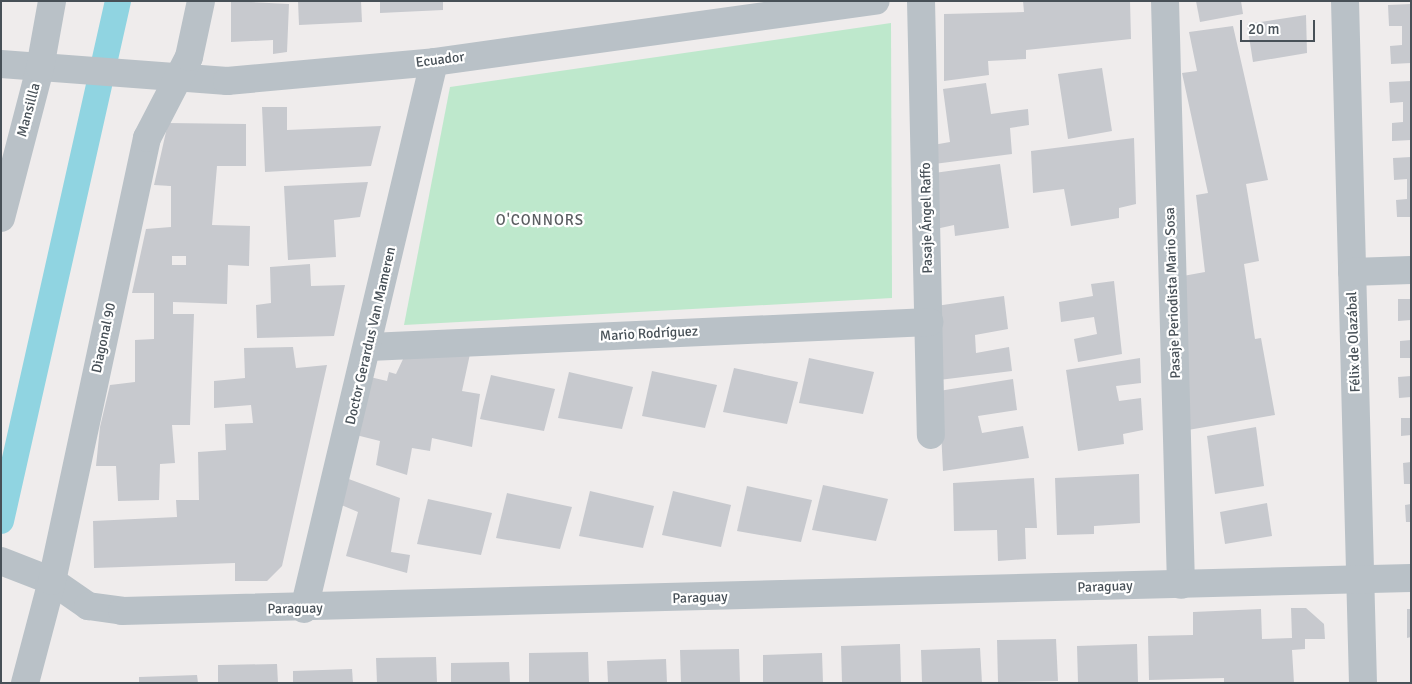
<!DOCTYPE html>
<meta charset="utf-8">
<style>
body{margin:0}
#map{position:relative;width:1412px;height:684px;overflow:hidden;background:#efecec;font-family:Signika,sans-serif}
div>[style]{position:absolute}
.green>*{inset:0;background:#bee8cc}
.canal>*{height:26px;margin:-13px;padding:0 13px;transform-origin:13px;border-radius:13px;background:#90d4e1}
.building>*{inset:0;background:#c7c9ce}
.minor>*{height:28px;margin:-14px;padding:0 14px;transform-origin:14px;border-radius:14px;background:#b9c1c7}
span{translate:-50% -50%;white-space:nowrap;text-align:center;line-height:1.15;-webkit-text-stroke:4.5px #fff;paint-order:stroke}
.street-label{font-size:14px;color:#475057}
.neighbourhood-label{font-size:15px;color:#5a5d60;letter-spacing:1px}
.frame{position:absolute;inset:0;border:2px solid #475057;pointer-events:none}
.scale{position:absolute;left:1240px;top:20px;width:75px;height:22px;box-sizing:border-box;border:2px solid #475057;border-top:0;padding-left:6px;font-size:15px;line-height:18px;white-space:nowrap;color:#475057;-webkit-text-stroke:4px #fff;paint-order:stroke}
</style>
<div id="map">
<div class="green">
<i style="clip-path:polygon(891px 23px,892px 298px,404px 325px,450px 87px)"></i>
</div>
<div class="canal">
<i style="left:1px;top:521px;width:533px;rotate:-77.32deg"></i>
</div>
<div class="building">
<i style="clip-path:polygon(231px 1px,289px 4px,287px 52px,273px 54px,273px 40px,231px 42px)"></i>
<i style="clip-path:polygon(298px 1px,361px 1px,362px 22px,299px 25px)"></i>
<i style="clip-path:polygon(380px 1px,443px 1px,443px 10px,380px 13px)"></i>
<i style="clip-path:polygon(1023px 1px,1130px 1px,1131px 39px,1026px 50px,1026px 59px,988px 61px,989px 75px,944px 81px,944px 14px,1024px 12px)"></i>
<i style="clip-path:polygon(1196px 1px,1241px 1px,1243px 14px,1200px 22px)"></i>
<i style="clip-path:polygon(1411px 4px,1411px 63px,1391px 64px,1390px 46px,1402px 45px,1402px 26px,1389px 26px,1388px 5px)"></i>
<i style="clip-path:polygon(1306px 15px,1307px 53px,1253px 62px,1247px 24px)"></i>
<i style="clip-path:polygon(1233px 26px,1268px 180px,1246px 184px,1259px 261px,1244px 264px,1255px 339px,1261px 338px,1275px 415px,1188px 430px,1183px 276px,1205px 272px,1196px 195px,1208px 193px,1182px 73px,1197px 71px,1189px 32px)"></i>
<i style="clip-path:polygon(1102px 68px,1112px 131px,1068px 139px,1058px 74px)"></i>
<i style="clip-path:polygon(1411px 81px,1411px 140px,1392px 141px,1392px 123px,1403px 122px,1403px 102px,1390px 103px,1389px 82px)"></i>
<i style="clip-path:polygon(986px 83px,991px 114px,1028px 109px,1029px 125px,1010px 128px,1012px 154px,934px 164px,933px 145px,950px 142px,943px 89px)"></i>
<i style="clip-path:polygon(262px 107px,287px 107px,287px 130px,381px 126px,371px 166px,265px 172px)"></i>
<i style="clip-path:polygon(evenodd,168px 123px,246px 124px,246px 166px,217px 166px,212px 225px,250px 226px,249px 266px,228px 265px,227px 304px,173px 302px,173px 314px,194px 314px,190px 425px,172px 425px,175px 463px,160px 464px,159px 500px,118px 501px,116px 466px,96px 466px,100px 427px,110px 385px,135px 382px,135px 340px,154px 339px,154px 293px,132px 293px,146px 229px,171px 227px,171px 186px,154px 185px,168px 123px,172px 256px,186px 256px,186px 265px,172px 265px,172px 256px)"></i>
<i style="clip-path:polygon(1134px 138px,1136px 204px,1119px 208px,1119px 218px,1071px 226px,1064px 189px,1033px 193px,1031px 151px)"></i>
<i style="clip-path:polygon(1411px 157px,1411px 217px,1397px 217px,1396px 200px,1407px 199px,1407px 179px,1394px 180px,1393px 158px)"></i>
<i style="clip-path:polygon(1000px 164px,1009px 228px,955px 236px,954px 225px,936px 229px,934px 173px)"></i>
<i style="clip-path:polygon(368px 182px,360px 217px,334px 220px,336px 257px,288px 260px,284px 186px)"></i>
<i style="clip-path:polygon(310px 264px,311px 286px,345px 285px,334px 336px,257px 338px,256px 305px,271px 303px,270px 267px)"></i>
<i style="clip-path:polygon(1114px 281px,1122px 354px,1078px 362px,1074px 339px,1097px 334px,1094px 317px,1061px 322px,1059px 302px,1093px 296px,1091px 284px)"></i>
<i style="clip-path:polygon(1004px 296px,1008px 329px,975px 335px,976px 353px,1009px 347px,1012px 371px,939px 380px,936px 306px)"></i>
<i style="clip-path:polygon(1398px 299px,1411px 299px,1411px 320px,1398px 321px)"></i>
<i style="clip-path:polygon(1411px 340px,1411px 358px,1400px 358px,1400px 341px)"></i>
<i style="clip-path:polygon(293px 347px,296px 368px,327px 365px,282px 566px,267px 581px,235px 581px,235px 563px,94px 568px,93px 521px,177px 517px,176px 500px,199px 500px,198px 452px,226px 450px,225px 424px,253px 423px,251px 405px,214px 408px,214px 381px,245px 378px,244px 348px)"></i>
<i style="clip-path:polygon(470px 354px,462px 391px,480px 394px,472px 447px,432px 438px,430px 451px,412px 448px,407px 475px,376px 465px,380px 441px,356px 435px,370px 377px,387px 381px,389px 372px,396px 374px,404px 357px)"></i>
<i style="clip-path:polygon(809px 358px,874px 372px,863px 414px,799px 403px)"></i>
<i style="clip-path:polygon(1140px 358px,1141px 383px,1116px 386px,1119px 401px,1141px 398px,1143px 430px,1123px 434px,1124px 444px,1078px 451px,1066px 370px)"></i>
<i style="clip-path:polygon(734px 368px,798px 382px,787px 424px,723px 412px)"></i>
<i style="clip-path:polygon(652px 371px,717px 385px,705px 428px,642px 416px)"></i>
<i style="clip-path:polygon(569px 372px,633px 387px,622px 429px,558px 418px)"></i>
<i style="clip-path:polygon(491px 375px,555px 389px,544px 431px,480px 419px)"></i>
<i style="clip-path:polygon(1411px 376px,1411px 397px,1399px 398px,1398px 377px)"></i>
<i style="clip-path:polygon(1013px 379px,1017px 410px,978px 416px,982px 433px,1023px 426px,1029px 458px,943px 471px,939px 391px)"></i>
<i style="clip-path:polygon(1401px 418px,1411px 418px,1411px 435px,1401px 436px)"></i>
<i style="clip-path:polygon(1256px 427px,1264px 486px,1215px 494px,1207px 436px)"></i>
<i style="clip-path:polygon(1411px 462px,1411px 484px,1404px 484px,1403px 463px)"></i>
<i style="clip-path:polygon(1139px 474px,1140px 523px,1094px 526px,1094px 534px,1057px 535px,1055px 478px)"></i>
<i style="clip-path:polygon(346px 478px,400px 498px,391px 552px,410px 555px,407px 573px,346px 556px,358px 512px,339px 504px)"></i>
<i style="clip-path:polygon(1034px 478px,1037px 528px,1025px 528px,1026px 559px,998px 561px,997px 530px,954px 531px,953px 483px)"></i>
<i style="clip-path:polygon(823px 485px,888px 499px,876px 541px,812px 530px)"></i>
<i style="clip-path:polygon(747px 486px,812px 500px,801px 542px,737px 531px)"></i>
<i style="clip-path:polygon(590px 491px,654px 506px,643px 548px,579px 536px)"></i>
<i style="clip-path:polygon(673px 491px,731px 505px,721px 547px,662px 535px)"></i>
<i style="clip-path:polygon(507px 493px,572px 507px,560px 549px,496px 538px)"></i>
<i style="clip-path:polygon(428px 499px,492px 513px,481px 555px,417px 544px)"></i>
<i style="clip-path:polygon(1267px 503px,1272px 536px,1225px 544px,1220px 512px)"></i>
<i style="clip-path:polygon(1411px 504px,1411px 522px,1406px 522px,1405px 505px)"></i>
<i style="clip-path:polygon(1291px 608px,1306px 608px,1324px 624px,1325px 639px,1305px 639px,1305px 649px,1292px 650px,1294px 683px,1224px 683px,1224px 678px,1149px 680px,1148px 636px,1193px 635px,1193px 612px,1261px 609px,1262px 639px,1292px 638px)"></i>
<i style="clip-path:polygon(1407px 609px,1411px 609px,1411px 637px,1407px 638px)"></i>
<i style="clip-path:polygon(1056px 639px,1058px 681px,998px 682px,997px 640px)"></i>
<i style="clip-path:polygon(900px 644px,901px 683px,842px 683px,841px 646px)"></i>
<i style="clip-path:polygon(1137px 644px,1138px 683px,1078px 683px,1077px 646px)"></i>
<i style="clip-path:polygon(980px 648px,982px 683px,922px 683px,921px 650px)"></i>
<i style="clip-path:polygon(739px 649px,740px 683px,681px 683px,680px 650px)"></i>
<i style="clip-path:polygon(588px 652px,589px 683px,529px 683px,529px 653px)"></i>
<i style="clip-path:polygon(822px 653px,823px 683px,763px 683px,763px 655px)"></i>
<i style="clip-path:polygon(436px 657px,437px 683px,377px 683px,376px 658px)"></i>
<i style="clip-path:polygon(666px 659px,667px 683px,608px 683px,607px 661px)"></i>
<i style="clip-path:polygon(509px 662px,510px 683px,451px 683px,451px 663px)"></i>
<i style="clip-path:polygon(277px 664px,278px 683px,218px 683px,218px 665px)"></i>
<i style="clip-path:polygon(352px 669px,353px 683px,293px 683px,293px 671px)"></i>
<i style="clip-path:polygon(197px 675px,198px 683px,139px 683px,139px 677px)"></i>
</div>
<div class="minor">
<i style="left:921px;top:1px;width:434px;rotate:88.7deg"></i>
<i style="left:1165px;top:1px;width:584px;rotate:88.43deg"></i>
<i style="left:1345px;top:1px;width:682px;rotate:88.49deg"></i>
<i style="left:1px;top:64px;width:227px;rotate:4.3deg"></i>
<i style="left:227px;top:81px;width:208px;rotate:-5.2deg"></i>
<i style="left:434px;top:62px;width:446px;rotate:-7.9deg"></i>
<i style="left:1px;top:218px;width:155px;rotate:-75.4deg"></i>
<i style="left:40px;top:68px;width:68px;rotate:-79.8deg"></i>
<i style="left:1352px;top:272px;width:59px;rotate:-1.9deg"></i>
<i style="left:369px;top:347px;width:561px;rotate:-2.56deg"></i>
<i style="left:1px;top:561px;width:55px;rotate:21.4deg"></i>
<i style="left:52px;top:581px;width:44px;rotate:34.8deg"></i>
<i style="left:88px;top:606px;width:34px;rotate:8deg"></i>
<i style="left:122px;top:611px;width:1289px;rotate:-1.47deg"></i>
<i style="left:304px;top:609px;width:562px;rotate:-76.63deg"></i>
<i style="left:25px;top:683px;width:106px;rotate:-75.2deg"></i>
<i style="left:52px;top:581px;width:453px;rotate:-77.9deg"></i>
<i style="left:147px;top:138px;width:91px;rotate:-62.6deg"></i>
<i style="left:189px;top:57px;width:57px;rotate:-77.9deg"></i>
</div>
<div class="street-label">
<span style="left:440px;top:60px;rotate:-7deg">Ecuador</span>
<span style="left:29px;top:110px;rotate:-75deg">Mansillla</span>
<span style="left:927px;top:218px;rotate:-91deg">Pasaje Ángel Raffo</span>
<span style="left:1173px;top:293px;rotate:-92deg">Pasaje Periodista Mario Sosa</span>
<span style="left:649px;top:334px;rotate:-3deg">Mario Rodríguez</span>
<span style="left:371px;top:336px;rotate:-77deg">Doctor Gerardus Van Mameren</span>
<span style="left:104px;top:338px;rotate:-78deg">Diagonal 90</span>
<span style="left:1354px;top:342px;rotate:-92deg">Félix de Olazábal</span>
<span style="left:1105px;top:587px;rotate:-2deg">Paraguay</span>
<span style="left:700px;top:598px;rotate:-2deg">Paraguay</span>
<span style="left:295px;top:609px;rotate:-1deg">Paraguay</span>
</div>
<div class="neighbourhood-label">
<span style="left:540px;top:221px">O'CONNORS</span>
</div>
<div class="frame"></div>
<div class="scale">20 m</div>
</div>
